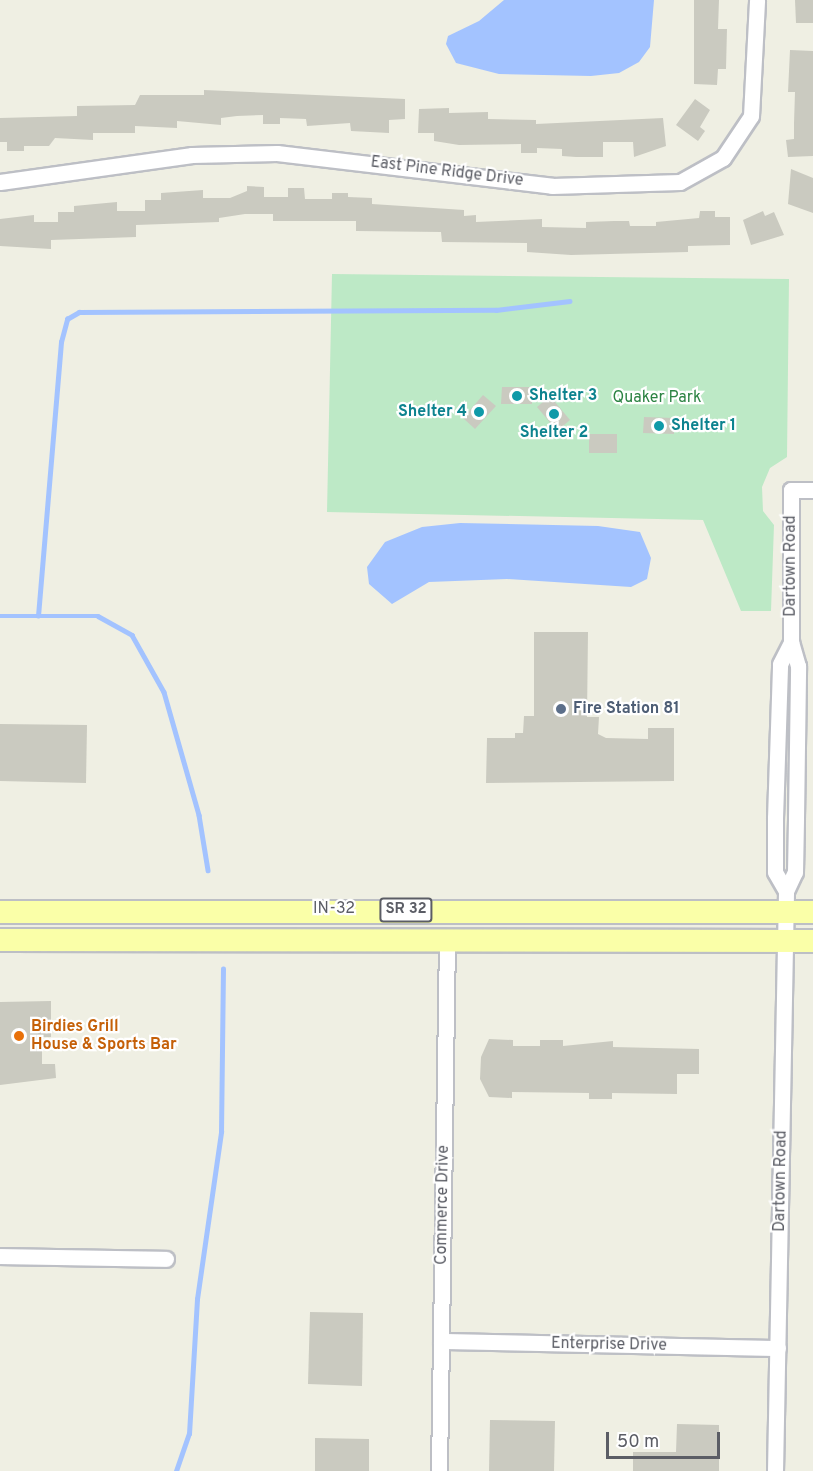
<!DOCTYPE html>
<style>
body{margin:0}
#map{position:relative;width:813px;height:1471px;overflow:hidden;background:#efefe3;font-family:Overpass,sans-serif}
div>[style]{position:absolute}
.green>*{inset:0;background:#bde9c6}
.water>*{inset:0;background:#a3c3ff}
.stream>*{height:4.5px;margin:-2.25px;padding:0 2.25px;transform-origin:2.25px;border-radius:2.25px;background:#a3c3ff}
.building>*{inset:0;background:#cacac0}
.roads{filter:drop-shadow(2px 0 #bdbfc5) drop-shadow(-2px 0 #bdbfc5) drop-shadow(0 2px #bdbfc5) drop-shadow(0 -2px #bdbfc5)}
.minor>*{height:15px;margin:-7.5px;padding:0 7.5px;transform-origin:7.5px;border-radius:7.5px;background:#fff}
.primary>*{height:22px;margin:-11px;padding:0 11px;transform-origin:11px;border-radius:11px;background:#faffa8}
.dots>*{width:16px;height:16px;translate:-50% -50%;box-sizing:border-box;border:3px solid #fff;border-radius:50%}
span{translate:-50% -50%;white-space:nowrap;text-align:center;line-height:1.15;-webkit-text-stroke:4.5px #fff;paint-order:stroke}
.shield-label span{padding:2px 4px;background:#fff;border:2px solid;border-radius:4px;-webkit-text-stroke-width:0}
.shield-label{font-size:15px;color:#5b5d65;font-weight:700}
.street-label{font-size:16px;color:#5b5d65}
.culture-label{font-size:16px;color:#0d838f;font-weight:700}
.left{translate:0 -50%;text-align:left}
.right{translate:-100% -50%;text-align:right}
.park-label{font-size:16px;color:#2c8343}
.service-label{font-size:16px;color:#4e5e75;font-weight:700}
.food-label{font-size:16px;color:#c56008;font-weight:700}
.scale{position:absolute;left:606px;top:1432px;width:114px;height:27px;box-sizing:border-box;border:3px solid #5b5d65;border-top:0;padding-left:8px;font-size:18px;line-height:21px;white-space:nowrap;color:#5b5d65;-webkit-text-stroke:4px #fff;paint-order:stroke}
</style>
<div id="map">
<div class="green">
<i style="clip-path:polygon(332px 274px,789px 279px,787px 457px,770px 468px,762px 487px,763px 511px,774px 525px,771px 611px,741px 611px,703px 520px,327px 512px)"></i>
</div>
<div class="water">
<i style="clip-path:polygon(504px 0,654px 0,650px 47px,639px 62px,619px 73px,591px 76px,499px 74px,456px 63px,446px 44px,448px 36px,479px 21px)"></i>
<i style="clip-path:polygon(460px 523px,598px 526px,640px 532px,651px 558px,647px 579px,631px 587px,507px 579px,429px 582px,392px 604px,369px 584px,367px 567px,385px 542px,422px 527px)"></i>
</div>
<div class="stream">
<i style="left:0;top:616px;width:98px"></i>
<i style="left:98px;top:616px;width:39px;rotate:29deg"></i>
<i style="left:132px;top:635px;width:65px;rotate:60.7deg"></i>
<i style="left:164px;top:692px;width:128px;rotate:74.1deg"></i>
<i style="left:199px;top:815px;width:56px;rotate:80.7deg"></i>
<i style="left:38px;top:616px;width:275px;rotate:-85.2deg"></i>
<i style="left:61px;top:342px;width:24px;rotate:-75deg"></i>
<i style="left:67px;top:319px;width:14px;rotate:-30deg"></i>
<i style="left:79px;top:312px;width:417px;rotate:-0.3deg"></i>
<i style="left:496px;top:310px;width:74px;rotate:-7deg"></i>
<i style="left:176px;top:1471px;width:39px;rotate:-71deg"></i>
<i style="left:189px;top:1434px;width:135px;rotate:-86.6deg"></i>
<i style="left:197px;top:1299px;width:169px;rotate:-81.8deg"></i>
<i style="left:221px;top:1132px;width:163px;rotate:-89.3deg"></i>
</div>
<div class="building">
<i style="clip-path:polygon(694px 0,719px 0,718px 29px,727px 29px,726px 69px,718px 69px,717px 85px,694px 84px)"></i>
<i style="clip-path:polygon(795px 0,813px 0,813px 23px,796px 23px)"></i>
<i style="clip-path:polygon(790px 50px,813px 51px,813px 156px,788px 157px,786px 140px,794px 139px,794px 123px,795px 92px,788px 92px)"></i>
<i style="clip-path:polygon(204px 90px,405px 99px,405px 119px,389px 120px,389px 133px,351px 131px,350px 123px,307px 126px,306px 119px,280px 118px,280px 124px,263px 124px,263px 115px,237px 116px,221px 118px,221px 125px,177px 121px,177px 128px,135px 126px,135px 133px,93px 133px,93px 140px,55px 138px,49px 146px,24px 146px,24px 151px,7px 151px,7px 142px,0 142px,0 118px,77px 116px,77px 106px,135px 105px,140px 95px,204px 95px)"></i>
<i style="clip-path:polygon(695px 99px,710px 110px,700px 127px,705px 131px,698px 141px,676px 125px)"></i>
<i style="clip-path:polygon(449px 108px,449px 113px,488px 112px,488px 119px,536px 120px,536px 124px,663px 118px,666px 146px,634px 157px,633px 142px,603px 142px,603px 157px,576px 157px,562px 156px,562px 149px,537px 148px,537px 153px,521px 153px,521px 144px,459px 145px,434px 141px,434px 133px,418px 133px,419px 109px)"></i>
<i style="clip-path:polygon(791px 169px,813px 178px,813px 213px,788px 204px)"></i>
<i style="clip-path:polygon(247px 186px,264px 187px,264px 197px,288px 197px,288px 188px,304px 188px,305px 199px,332px 199px,332px 193px,348px 193px,348px 197px,372px 198px,372px 204px,464px 210px,464px 216px,476px 215px,476px 222px,542px 219px,542px 227px,586px 228px,586px 222px,614px 221px,629px 221px,630px 226px,656px 226px,656px 222px,699px 218px,700px 211px,715px 211px,715px 217px,730px 217px,730px 245px,688px 246px,688px 252px,571px 255px,527px 252px,527px 243px,442px 242px,441px 232px,356px 231px,356px 221px,273px 221px,273px 214px,245px 214px,219px 218px,219px 222px,136px 225px,136px 237px,51px 240px,51px 249px,0 246px,0 219px,34px 215px,34px 222px,58px 222px,58px 212px,74px 212px,74px 206px,117px 202px,117px 211px,145px 211px,145px 200px,161px 200px,161px 193px,203px 190px,203px 198px,230px 198px,247px 191px)"></i>
<i style="clip-path:polygon(763px 211px,765px 216px,774px 212px,784px 235px,751px 245px,743px 220px)"></i>
<i style="clip-path:polygon(502px 387px,532px 387px,532px 404px,501px 404px)"></i>
<i style="clip-path:polygon(483px 395px,496px 406px,475px 429px,463px 418px)"></i>
<i style="clip-path:polygon(550px 396px,570px 420px,557px 431px,537px 407px)"></i>
<i style="clip-path:polygon(644px 417px,674px 418px,674px 434px,643px 433px)"></i>
<i style="clip-path:polygon(589px 434px,617px 434px,617px 453px,589px 453px)"></i>
<i style="clip-path:polygon(534px 632px,588px 632px,587px 717px,599px 717px,598px 734px,606px 738px,648px 739px,648px 728px,674px 728px,674px 781px,486px 783px,487px 738px,515px 738px,515px 733px,523px 733px,524px 716px,534px 716px)"></i>
<i style="clip-path:polygon(0 724px,87px 725px,86px 783px,0 781px)"></i>
<i style="clip-path:polygon(51px 1001px,51px 1037px,42px 1037px,42px 1064px,55px 1064px,56px 1078px,0 1085px,0 1002px)"></i>
<i style="clip-path:polygon(489px 1039px,513px 1040px,513px 1046px,540px 1046px,540px 1040px,563px 1040px,563px 1046px,613px 1041px,613px 1047px,699px 1049px,699px 1074px,677px 1074px,677px 1094px,612px 1093px,612px 1099px,589px 1099px,589px 1093px,512px 1092px,512px 1098px,489px 1097px,480px 1079px,481px 1057px)"></i>
<i style="clip-path:polygon(310px 1312px,363px 1313px,362px 1386px,308px 1384px)"></i>
<i style="clip-path:polygon(490px 1420px,555px 1421px,554px 1471px,489px 1471px)"></i>
<i style="clip-path:polygon(677px 1424px,719px 1425px,719px 1471px,633px 1471px,633px 1452px,676px 1452px)"></i>
<i style="clip-path:polygon(315px 1438px,369px 1439px,369px 1471px,315px 1471px)"></i>
</div>
<div class="roads">
<div class="minor">
<i style="left:0;top:182px;width:194px;rotate:-8deg"></i>
<i style="left:192px;top:155px;width:85px;rotate:-1.3deg"></i>
<i style="left:277px;top:153px;width:277px;rotate:6.8deg"></i>
<i style="left:552px;top:186px;width:128px;rotate:-1.8deg"></i>
<i style="left:680px;top:182px;width:49px;rotate:-29.2deg"></i>
<i style="left:723px;top:158px;width:50px;rotate:-56.3deg"></i>
<i style="left:751px;top:116px;width:116px;rotate:-87deg"></i>
<i style="left:786px;top:891px;width:22px;rotate:-120deg"></i>
<i style="left:775px;top:872px;width:54px;rotate:-90deg"></i>
<i style="left:775px;top:818px;width:154px;rotate:-88.1deg"></i>
<i style="left:780px;top:664px;width:25px;rotate:-63deg"></i>
<i style="left:0;top:1256px;width:166px;rotate:1deg"></i>
<i style="left:441px;top:1341px;width:337px;rotate:1.2deg"></i>
<i style="left:439px;top:1471px;width:533px;rotate:-89.14deg"></i>
<i style="left:775px;top:1471px;width:580px;rotate:-88.91deg"></i>
<i style="left:786px;top:891px;width:21px;rotate:-65deg"></i>
<i style="left:795px;top:872px;width:54px;rotate:-88.9deg"></i>
<i style="left:796px;top:818px;width:152px;rotate:-89.2deg"></i>
<i style="left:798px;top:666px;width:25px;rotate:-106deg"></i>
<i style="left:791px;top:642px;width:152px;rotate:-90deg"></i>
<i style="left:791px;top:490px;width:22px"></i>
</div>
<div class="primary">
<i style="left:0;top:912px;width:813px"></i>
<i style="left:0;top:940px;width:813px;rotate:0.07deg"></i>
</div>
</div>
<div class="dots">
<i style="left:517px;top:396px;background:#0f9aa8"></i>
<i style="left:479px;top:412px;background:#0f9aa8"></i>
<i style="left:554px;top:414px;background:#0f9aa8"></i>
<i style="left:659px;top:426px;background:#0f9aa8"></i>
<i style="left:561px;top:709px;background:#5c6f8a"></i>
<i style="left:19px;top:1036px;background:#e8710a"></i>
</div>
<div class="shield-label">
<span style="left:406px;top:910px">SR 32</span>
</div>
<div class="street-label">
<span style="left:447px;top:172px;rotate:7deg">East Pine Ridge Drive</span>
<span style="left:791px;top:566px;rotate:-90deg">Dartown Road</span>
<span style="left:334px;top:909px">IN-32</span>
<span style="left:781px;top:1181px;rotate:-89deg">Dartown Road</span>
<span style="left:443px;top:1205px;rotate:-89deg">Commerce Drive</span>
<span style="left:609px;top:1345px;rotate:1deg">Enterprise Drive</span>
</div>
<div class="culture-label">
<span class="left" style="left:529px;top:396px">Shelter 3</span>
<span class="right" style="left:467px;top:412px">Shelter 4</span>
<span class="left" style="left:671px;top:426px">Shelter 1</span>
<span style="left:554px;top:433px">Shelter 2</span>
</div>
<div class="park-label">
<span style="left:657px;top:398px">Quaker Park</span>
</div>
<div class="service-label">
<span class="left" style="left:573px;top:709px">Fire Station 81</span>
</div>
<div class="food-label">
<span class="left" style="left:31px;top:1036px">Birdies Grill<br>House &amp; Sports Bar</span>
</div>
<div class="scale">50 m</div>
</div>
